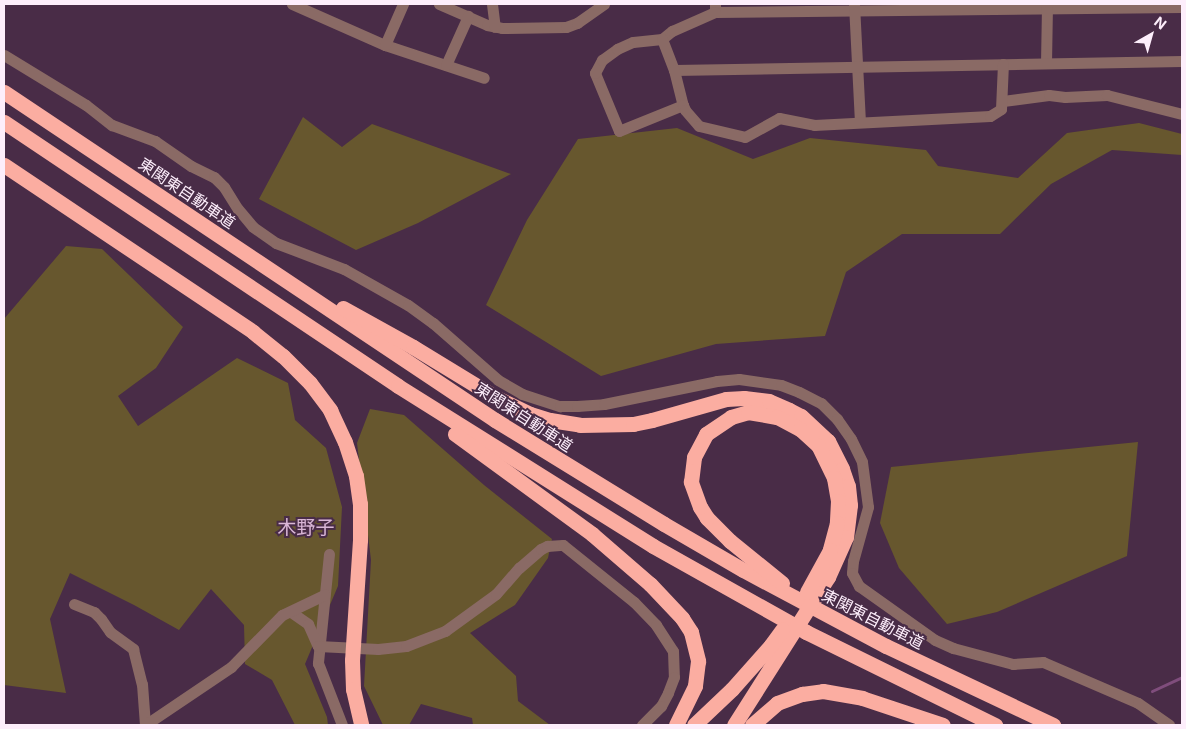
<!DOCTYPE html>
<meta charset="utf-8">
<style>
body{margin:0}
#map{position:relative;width:1186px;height:729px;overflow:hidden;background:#492c47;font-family:Inter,"Noto Sans JP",sans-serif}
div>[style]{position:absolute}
.green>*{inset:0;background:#67572e}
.stream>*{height:3px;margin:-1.5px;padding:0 1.5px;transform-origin:1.5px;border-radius:1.5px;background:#7f4d7c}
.minor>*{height:11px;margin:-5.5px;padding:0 5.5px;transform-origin:5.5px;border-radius:5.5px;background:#8a6a65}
.motorway>*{height:15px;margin:-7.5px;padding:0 7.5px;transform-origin:7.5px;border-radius:7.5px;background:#fbada1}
span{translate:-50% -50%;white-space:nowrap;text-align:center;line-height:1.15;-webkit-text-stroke:4px #492c47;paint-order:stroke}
.street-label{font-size:16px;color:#fdeefb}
.quarter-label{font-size:19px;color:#d9b6d6}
.frame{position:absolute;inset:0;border:5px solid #fdeefb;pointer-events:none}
.north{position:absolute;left:1126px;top:10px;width:50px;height:50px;-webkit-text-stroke:4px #492c47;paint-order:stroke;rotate:38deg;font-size:14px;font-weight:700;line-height:20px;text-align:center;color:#fdeefb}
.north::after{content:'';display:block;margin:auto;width:18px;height:22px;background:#fdeefb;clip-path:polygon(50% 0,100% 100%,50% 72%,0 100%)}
</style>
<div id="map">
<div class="green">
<i style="clip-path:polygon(303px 117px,342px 147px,372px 124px,511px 174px,418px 223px,356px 250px,259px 199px)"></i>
<i style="clip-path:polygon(1139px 123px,1182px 134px,1182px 155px,1112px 150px,1051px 184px,1000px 234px,902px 234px,846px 272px,825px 336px,716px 344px,601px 376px,486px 305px,527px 220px,578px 139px,677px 128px,753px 159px,810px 138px,926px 150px,938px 166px,1018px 178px,1067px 133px)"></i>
<i style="clip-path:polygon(66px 246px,102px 249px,183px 327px,156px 368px,118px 396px,138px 426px,237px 358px,288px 383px,295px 420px,326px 448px,342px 507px,338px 586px,305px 664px,327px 717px,328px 725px,295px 725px,272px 680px,245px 664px,244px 625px,211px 589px,179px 630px,134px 605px,70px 573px,50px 619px,66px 693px,4px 685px,4px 319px)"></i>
<i style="clip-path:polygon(370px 409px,404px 415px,484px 485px,552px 539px,548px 558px,515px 605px,470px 633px,516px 676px,518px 701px,550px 725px,473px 725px,472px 718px,421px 704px,409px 725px,383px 725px,364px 686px,371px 560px,357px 443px)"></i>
<i style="clip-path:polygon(1138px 442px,1127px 556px,997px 612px,947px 624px,899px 568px,880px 523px,891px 467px)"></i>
</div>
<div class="stream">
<i style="left:1152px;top:691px;width:33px;rotate:-25deg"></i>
</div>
<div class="minor">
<i style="left:292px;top:4px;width:102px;rotate:23.8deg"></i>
<i style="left:385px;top:45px;width:104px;rotate:18.4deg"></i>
<i style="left:439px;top:4px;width:52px;rotate:23.6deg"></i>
<i style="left:487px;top:25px;width:15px;rotate:11deg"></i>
<i style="left:502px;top:28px;width:64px;rotate:-0.9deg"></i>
<i style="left:566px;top:27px;width:12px;rotate:-20deg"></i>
<i style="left:577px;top:23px;width:33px;rotate:-35deg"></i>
<i style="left:492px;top:4px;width:23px;rotate:83deg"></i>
<i style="left:715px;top:4px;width:8px;rotate:90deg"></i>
<i style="left:715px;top:12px;width:467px;rotate:-0.6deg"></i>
<i style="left:854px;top:4px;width:118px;rotate:87.1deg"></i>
<i style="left:662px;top:39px;width:13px;rotate:-39deg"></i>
<i style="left:672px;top:31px;width:47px;rotate:-23.8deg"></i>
<i style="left:385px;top:45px;width:45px;rotate:-66.3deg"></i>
<i style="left:4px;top:55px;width:96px;rotate:31.4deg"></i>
<i style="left:86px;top:105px;width:33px;rotate:38deg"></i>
<i style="left:112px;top:125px;width:46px;rotate:20.4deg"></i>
<i style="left:155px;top:141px;width:44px;rotate:34.8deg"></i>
<i style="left:191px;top:166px;width:25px;rotate:26deg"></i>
<i style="left:214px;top:177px;width:14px;rotate:45deg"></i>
<i style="left:224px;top:187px;width:26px;rotate:58deg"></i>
<i style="left:238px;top:209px;width:23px;rotate:50deg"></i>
<i style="left:253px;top:227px;width:28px;rotate:35deg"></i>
<i style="left:276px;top:243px;width:73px;rotate:20.9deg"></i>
<i style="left:344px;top:269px;width:73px;rotate:29.4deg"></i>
<i style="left:408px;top:305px;width:31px;rotate:36deg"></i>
<i style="left:433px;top:323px;width:86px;rotate:41.2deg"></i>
<i style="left:498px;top:380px;width:28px;rotate:30deg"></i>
<i style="left:522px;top:394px;width:40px;rotate:18deg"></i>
<i style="left:560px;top:406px;width:17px"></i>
<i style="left:577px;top:406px;width:27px;rotate:-4deg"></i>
<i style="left:604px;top:404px;width:115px;rotate:-11.5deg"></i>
<i style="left:717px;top:381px;width:22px;rotate:-5deg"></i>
<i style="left:739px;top:379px;width:42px;rotate:8.1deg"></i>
<i style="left:781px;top:385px;width:19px;rotate:21deg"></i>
<i style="left:799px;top:392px;width:25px;rotate:27deg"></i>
<i style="left:821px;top:403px;width:23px;rotate:45deg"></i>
<i style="left:837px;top:419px;width:24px;rotate:55deg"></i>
<i style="left:851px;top:439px;width:25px;rotate:64deg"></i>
<i style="left:862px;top:462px;width:45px;rotate:82.4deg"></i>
<i style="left:868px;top:507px;width:56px;rotate:105.5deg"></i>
<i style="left:853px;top:561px;width:12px;rotate:95deg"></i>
<i style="left:852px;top:573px;width:15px;rotate:62deg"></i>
<i style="left:859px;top:586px;width:93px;rotate:35.4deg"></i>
<i style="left:935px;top:640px;width:20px;rotate:24deg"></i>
<i style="left:953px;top:648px;width:62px;rotate:14.9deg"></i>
<i style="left:1013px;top:664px;width:30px;rotate:-4deg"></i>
<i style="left:1043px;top:662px;width:103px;rotate:23.3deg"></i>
<i style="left:1138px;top:703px;width:38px;rotate:35deg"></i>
<i style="left:1046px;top:63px;width:59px;rotate:-89deg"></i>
<i style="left:446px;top:65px;width:54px;rotate:-65.8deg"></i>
<i style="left:674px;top:70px;width:508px;rotate:-1.01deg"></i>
<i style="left:1003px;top:101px;width:46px;rotate:-7.4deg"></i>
<i style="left:1049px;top:95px;width:16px;rotate:7deg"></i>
<i style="left:1065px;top:97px;width:42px;rotate:-2.7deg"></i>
<i style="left:1107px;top:95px;width:77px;rotate:14.2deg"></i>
<i style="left:683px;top:105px;width:69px;rotate:157.9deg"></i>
<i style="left:619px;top:131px;width:63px;rotate:-112.5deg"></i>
<i style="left:595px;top:73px;width:15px;rotate:-62deg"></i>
<i style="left:602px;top:60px;width:19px;rotate:-36deg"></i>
<i style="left:617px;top:49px;width:17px;rotate:-24deg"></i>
<i style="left:633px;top:42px;width:29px;rotate:-6deg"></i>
<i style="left:662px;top:39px;width:33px;rotate:69deg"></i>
<i style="left:674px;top:70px;width:36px;rotate:76deg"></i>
<i style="left:683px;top:105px;width:5px;rotate:68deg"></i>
<i style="left:685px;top:110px;width:21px;rotate:49deg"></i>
<i style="left:699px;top:126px;width:47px;rotate:13.4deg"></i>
<i style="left:745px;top:137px;width:39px;rotate:-29deg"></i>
<i style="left:779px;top:118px;width:36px;rotate:11deg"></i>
<i style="left:814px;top:125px;width:176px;rotate:-2.9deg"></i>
<i style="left:990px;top:116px;width:13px;rotate:-32deg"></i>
<i style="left:1001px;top:109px;width:45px;rotate:-87.5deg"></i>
<i style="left:329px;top:554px;width:110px;rotate:95.8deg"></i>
<i style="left:318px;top:663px;width:66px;rotate:68.8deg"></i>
<i style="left:74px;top:604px;width:22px;rotate:22deg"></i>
<i style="left:94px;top:612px;width:10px;rotate:45deg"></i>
<i style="left:101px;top:619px;width:16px;rotate:55deg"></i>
<i style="left:110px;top:632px;width:29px;rotate:36deg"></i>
<i style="left:133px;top:649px;width:36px;rotate:76deg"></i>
<i style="left:142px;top:684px;width:41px;rotate:85.8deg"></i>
<i style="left:291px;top:612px;width:21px;rotate:35deg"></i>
<i style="left:308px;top:624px;width:24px;rotate:66deg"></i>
<i style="left:318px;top:646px;width:60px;rotate:2.9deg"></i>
<i style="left:378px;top:649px;width:28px;rotate:-6deg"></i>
<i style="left:406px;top:646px;width:42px;rotate:-21deg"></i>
<i style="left:445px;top:631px;width:63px;rotate:-36deg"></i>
<i style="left:496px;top:594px;width:35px;rotate:-49deg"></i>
<i style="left:519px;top:568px;width:29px;rotate:-41deg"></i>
<i style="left:541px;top:549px;width:7px;rotate:-27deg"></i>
<i style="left:547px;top:546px;width:16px;rotate:-4deg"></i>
<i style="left:563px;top:545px;width:91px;rotate:38.8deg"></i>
<i style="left:634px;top:602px;width:32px;rotate:46deg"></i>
<i style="left:656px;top:625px;width:31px;rotate:57deg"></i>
<i style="left:673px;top:651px;width:26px;rotate:88deg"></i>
<i style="left:674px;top:677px;width:17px;rotate:111deg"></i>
<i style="left:668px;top:693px;width:15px;rotate:118deg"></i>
<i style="left:661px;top:706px;width:27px;rotate:135deg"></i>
<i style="left:145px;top:725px;width:104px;rotate:-34deg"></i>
<i style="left:231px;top:667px;width:73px;rotate:-45.6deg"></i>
<i style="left:282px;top:615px;width:47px;rotate:-25.5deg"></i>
</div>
<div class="motorway">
<i style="left:4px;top:92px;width:590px;rotate:33.74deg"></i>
<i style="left:495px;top:420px;width:198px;rotate:31.6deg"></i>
<i style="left:664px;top:524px;width:91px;rotate:30.2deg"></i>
<i style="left:743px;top:570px;width:162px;rotate:28deg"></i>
<i style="left:886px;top:646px;width:185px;rotate:25.3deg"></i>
<i style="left:4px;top:122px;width:474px;rotate:33.8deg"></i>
<i style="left:398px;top:386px;width:301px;rotate:32.1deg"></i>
<i style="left:653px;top:546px;width:176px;rotate:29.3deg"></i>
<i style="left:806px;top:632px;width:211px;rotate:26.2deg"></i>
<i style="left:4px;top:165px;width:300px;rotate:33.8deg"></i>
<i style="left:253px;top:332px;width:38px;rotate:39deg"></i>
<i style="left:283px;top:356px;width:38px;rotate:45deg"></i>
<i style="left:310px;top:383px;width:34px;rotate:53deg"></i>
<i style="left:330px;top:410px;width:35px;rotate:65deg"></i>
<i style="left:345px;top:442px;width:36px;rotate:72deg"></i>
<i style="left:356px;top:476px;width:28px;rotate:82deg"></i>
<i style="left:360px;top:504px;width:36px;rotate:90deg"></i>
<i style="left:360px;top:540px;width:120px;rotate:93.8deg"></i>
<i style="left:352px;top:660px;width:29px;rotate:88deg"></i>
<i style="left:353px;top:689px;width:37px;rotate:77deg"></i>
<i style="left:343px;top:308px;width:80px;rotate:29.1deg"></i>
<i style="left:413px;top:347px;width:96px;rotate:31.4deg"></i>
<i style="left:495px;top:397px;width:39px;rotate:26deg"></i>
<i style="left:530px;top:414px;width:21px;rotate:17deg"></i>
<i style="left:550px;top:420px;width:30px;rotate:9deg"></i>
<i style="left:580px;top:425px;width:53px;rotate:-1.1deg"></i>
<i style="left:633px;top:424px;width:19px;rotate:-12deg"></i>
<i style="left:652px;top:420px;width:77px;rotate:-15.8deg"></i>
<i style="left:726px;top:399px;width:18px;rotate:-3deg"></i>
<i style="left:744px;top:398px;width:25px;rotate:7deg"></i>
<i style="left:769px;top:401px;width:22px;rotate:24deg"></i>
<i style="left:789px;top:410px;width:13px;rotate:27deg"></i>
<i style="left:801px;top:416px;width:37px;rotate:43deg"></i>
<i style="left:828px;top:441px;width:31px;rotate:63deg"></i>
<i style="left:842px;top:469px;width:18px;rotate:71deg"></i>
<i style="left:848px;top:486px;width:19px;rotate:84deg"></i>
<i style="left:850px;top:505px;width:32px;rotate:97deg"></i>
<i style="left:846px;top:537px;width:44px;rotate:114.2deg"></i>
<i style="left:828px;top:577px;width:175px;rotate:122.4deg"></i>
<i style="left:455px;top:434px;width:170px;rotate:36.1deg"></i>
<i style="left:592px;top:534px;width:77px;rotate:40.8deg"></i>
<i style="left:650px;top:584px;width:47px;rotate:46.7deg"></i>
<i style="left:682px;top:618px;width:17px;rotate:57deg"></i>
<i style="left:691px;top:632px;width:30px;rotate:76deg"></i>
<i style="left:698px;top:661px;width:25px;rotate:97deg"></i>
<i style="left:695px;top:686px;width:43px;rotate:116deg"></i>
<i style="left:782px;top:583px;width:67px;rotate:-141.1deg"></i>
<i style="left:730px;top:541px;width:33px;rotate:-135deg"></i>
<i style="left:707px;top:518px;width:13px;rotate:-122deg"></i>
<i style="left:700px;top:507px;width:27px;rotate:-110deg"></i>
<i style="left:691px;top:482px;width:25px;rotate:-83deg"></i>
<i style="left:694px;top:457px;width:26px;rotate:-62deg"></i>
<i style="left:706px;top:434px;width:30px;rotate:-34deg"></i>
<i style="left:731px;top:417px;width:18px;rotate:-16deg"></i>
<i style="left:748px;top:412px;width:29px;rotate:10deg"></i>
<i style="left:777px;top:417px;width:26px;rotate:28deg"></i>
<i style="left:800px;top:429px;width:24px;rotate:42deg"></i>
<i style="left:818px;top:445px;width:37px;rotate:64deg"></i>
<i style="left:834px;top:478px;width:23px;rotate:80deg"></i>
<i style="left:838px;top:501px;width:22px;rotate:93deg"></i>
<i style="left:837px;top:523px;width:28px;rotate:105deg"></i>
<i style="left:830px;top:550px;width:48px;rotate:118.7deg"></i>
<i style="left:694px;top:725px;width:52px;rotate:-43.5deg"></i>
<i style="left:732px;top:689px;width:59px;rotate:-48.4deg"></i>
<i style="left:771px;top:645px;width:19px;rotate:-54deg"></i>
<i style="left:752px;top:725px;width:33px;rotate:-41deg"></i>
<i style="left:777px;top:703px;width:27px;rotate:-20deg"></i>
<i style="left:802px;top:694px;width:21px;rotate:-8deg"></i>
<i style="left:823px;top:691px;width:40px;rotate:10deg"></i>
<i style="left:862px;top:698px;width:85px;rotate:18.4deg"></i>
</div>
<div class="street-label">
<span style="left:187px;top:193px;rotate:34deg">東関東自動車道</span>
<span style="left:524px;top:417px;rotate:33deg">東関東自動車道</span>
<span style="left:873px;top:619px;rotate:27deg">東関東自動車道</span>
</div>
<div class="quarter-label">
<span style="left:306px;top:528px">木野子</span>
</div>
<div class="frame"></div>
<div class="north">N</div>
</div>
